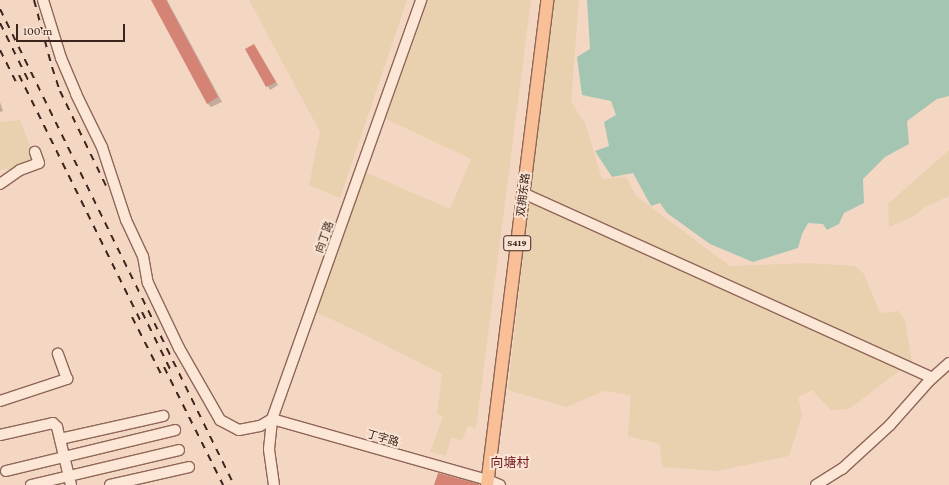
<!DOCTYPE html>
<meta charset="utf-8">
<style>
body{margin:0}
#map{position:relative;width:949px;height:485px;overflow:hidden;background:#f3d7c3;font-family:"Crimson Pro","Noto Sans SC",serif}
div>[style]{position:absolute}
.farmland>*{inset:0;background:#e9d0af}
.water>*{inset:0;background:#a5c5b3}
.shadow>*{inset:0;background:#0003}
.building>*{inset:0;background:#d58374}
.roads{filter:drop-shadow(1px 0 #8f6657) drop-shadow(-1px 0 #8f6657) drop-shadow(0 1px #8f6657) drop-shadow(0 -1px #8f6657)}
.minor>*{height:10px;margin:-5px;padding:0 5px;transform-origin:5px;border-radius:5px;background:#fce7d7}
.major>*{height:12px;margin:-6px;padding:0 6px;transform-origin:6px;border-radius:6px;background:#f9c097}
.rail>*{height:2px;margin-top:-1px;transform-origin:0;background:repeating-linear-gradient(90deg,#3d241d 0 7px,transparent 0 14px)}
span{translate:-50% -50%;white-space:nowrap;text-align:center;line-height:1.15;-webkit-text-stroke:4px #f9e4d3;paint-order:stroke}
.shield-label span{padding:1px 3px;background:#f9e4d3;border:1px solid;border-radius:3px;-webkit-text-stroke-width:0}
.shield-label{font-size:10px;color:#3d241d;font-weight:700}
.street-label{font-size:11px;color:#3d241d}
.quarter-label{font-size:13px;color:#6f181d}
.scale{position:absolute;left:16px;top:24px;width:109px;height:18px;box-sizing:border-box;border:2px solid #3d241d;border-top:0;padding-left:5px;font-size:12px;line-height:14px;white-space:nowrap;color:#3d241d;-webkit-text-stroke:3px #f9e4d3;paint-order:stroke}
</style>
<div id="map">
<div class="farmland">
<i style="clip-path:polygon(249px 0,407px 0,340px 198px,309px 185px,320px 132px)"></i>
<i style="clip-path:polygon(428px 0,531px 0,476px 428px,468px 426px,462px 440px,451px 438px,446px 456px,430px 452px,443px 417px,437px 414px,442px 374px,367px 336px,316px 312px,365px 172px,450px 209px,471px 159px,386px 119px)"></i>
<i style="clip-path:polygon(552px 0,579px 0,571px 102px,585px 123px,602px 179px,626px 177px,636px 196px,730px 266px,807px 263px,855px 266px,864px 274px,880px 313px,899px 311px,905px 321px,912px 361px,849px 409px,831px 410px,812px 390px,798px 397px,802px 415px,789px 456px,716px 471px,662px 467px,660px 444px,628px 436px,631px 395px,604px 391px,566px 407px,508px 390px)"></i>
<i style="clip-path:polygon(20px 120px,36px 162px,10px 174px,9px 169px,0 170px,0 122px)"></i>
<i style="clip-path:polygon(949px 150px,949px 196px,925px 207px,912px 217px,889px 227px,888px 204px)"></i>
</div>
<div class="water">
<i style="clip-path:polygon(587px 0,949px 0,949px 96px,937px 99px,907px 121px,909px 144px,885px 157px,863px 179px,864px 203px,844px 213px,839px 224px,827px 230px,823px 224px,808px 223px,802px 234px,798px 248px,753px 262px,710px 244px,667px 213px,660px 203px,651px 206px,633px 173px,612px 177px,595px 151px,609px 146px,604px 122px,616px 115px,611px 101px,582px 95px,577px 57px,590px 49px)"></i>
</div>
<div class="shadow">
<i style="clip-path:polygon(152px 0,167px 0,222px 102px,211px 107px,207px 103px)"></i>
<i style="clip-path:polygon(254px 45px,278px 85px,270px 90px,246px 49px)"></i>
<i style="clip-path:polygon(0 102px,3px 111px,0 112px)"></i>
</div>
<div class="building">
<i style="clip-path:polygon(151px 0,166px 0,218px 97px,207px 104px)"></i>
<i style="clip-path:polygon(254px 44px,276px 82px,266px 87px,245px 49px)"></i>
<i style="clip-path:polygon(438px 473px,479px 484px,479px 485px,434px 485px)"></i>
</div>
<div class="roads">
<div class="minor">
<i style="left:43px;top:0;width:61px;rotate:72.8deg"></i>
<i style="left:61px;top:58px;width:39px;rotate:67deg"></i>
<i style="left:76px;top:94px;width:59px;rotate:63.9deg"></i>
<i style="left:102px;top:147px;width:77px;rotate:71.8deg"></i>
<i style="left:126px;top:220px;width:40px;rotate:65deg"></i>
<i style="left:143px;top:256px;width:27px;rotate:80deg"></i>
<i style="left:148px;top:283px;width:72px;rotate:64.5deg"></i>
<i style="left:179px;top:348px;width:83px;rotate:60.3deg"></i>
<i style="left:220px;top:420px;width:21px;rotate:28deg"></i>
<i style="left:239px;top:430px;width:21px;rotate:-11deg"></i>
<i style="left:260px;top:426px;width:14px;rotate:-30deg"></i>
<i style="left:272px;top:419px;width:224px;rotate:15.8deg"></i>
<i style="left:488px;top:480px;width:13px;rotate:23deg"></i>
<i style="left:0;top:184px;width:24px;rotate:-35deg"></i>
<i style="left:20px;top:170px;width:20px;rotate:-20deg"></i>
<i style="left:39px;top:163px;width:12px;rotate:-110deg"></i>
<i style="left:523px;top:193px;width:449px;rotate:24.3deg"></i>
<i style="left:0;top:401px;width:71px;rotate:-18.2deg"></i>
<i style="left:67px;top:379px;width:27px;rotate:-110deg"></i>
<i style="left:0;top:435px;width:54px;rotate:-12.8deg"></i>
<i style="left:53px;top:423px;width:6px;rotate:45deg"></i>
<i style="left:57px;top:427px;width:60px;rotate:76.4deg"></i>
<i style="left:60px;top:439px;width:106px;rotate:-12.6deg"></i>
<i style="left:6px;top:471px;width:174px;rotate:-13.6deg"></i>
<i style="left:31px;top:485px;width:152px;rotate:-13.3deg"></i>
<i style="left:110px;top:485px;width:81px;rotate:-12.8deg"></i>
<i style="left:274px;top:485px;width:36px;rotate:-98deg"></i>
<i style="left:269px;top:449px;width:30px;rotate:-84deg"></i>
<i style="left:272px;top:419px;width:445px;rotate:-70.4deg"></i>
<i style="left:816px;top:485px;width:31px;rotate:-32deg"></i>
<i style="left:842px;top:469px;width:65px;rotate:-42.5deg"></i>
<i style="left:890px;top:425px;width:59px;rotate:-48.4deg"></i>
<i style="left:929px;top:381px;width:27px;rotate:-42deg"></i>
</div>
<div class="major">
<i style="left:487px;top:485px;width:489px;rotate:-82.9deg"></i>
</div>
</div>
<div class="rail">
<i style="left:34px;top:0;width:69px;rotate:75deg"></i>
<i style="left:52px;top:67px;width:25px;rotate:72deg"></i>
<i style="left:60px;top:91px;width:108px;rotate:64.1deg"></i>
<i style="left:0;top:9px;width:530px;rotate:63.82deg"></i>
<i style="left:0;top:23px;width:64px;rotate:63.8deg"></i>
<i style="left:0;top:50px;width:40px;rotate:63.4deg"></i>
<i style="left:19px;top:75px;width:275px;rotate:63.7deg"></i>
<i style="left:142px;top:312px;width:66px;rotate:63.8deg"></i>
<i style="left:132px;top:317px;width:66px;rotate:63deg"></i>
<i style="left:164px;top:367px;width:132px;rotate:63.4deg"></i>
</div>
<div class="shield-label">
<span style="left:517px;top:243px">S419</span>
</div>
<div class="street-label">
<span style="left:523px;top:195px;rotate:-83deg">双拥东路</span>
<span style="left:324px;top:237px;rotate:-70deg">向丁路</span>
<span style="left:383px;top:438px;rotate:16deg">丁字路</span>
</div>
<div class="quarter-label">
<span style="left:510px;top:463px">向塘村</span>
</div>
<div class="scale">100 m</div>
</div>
